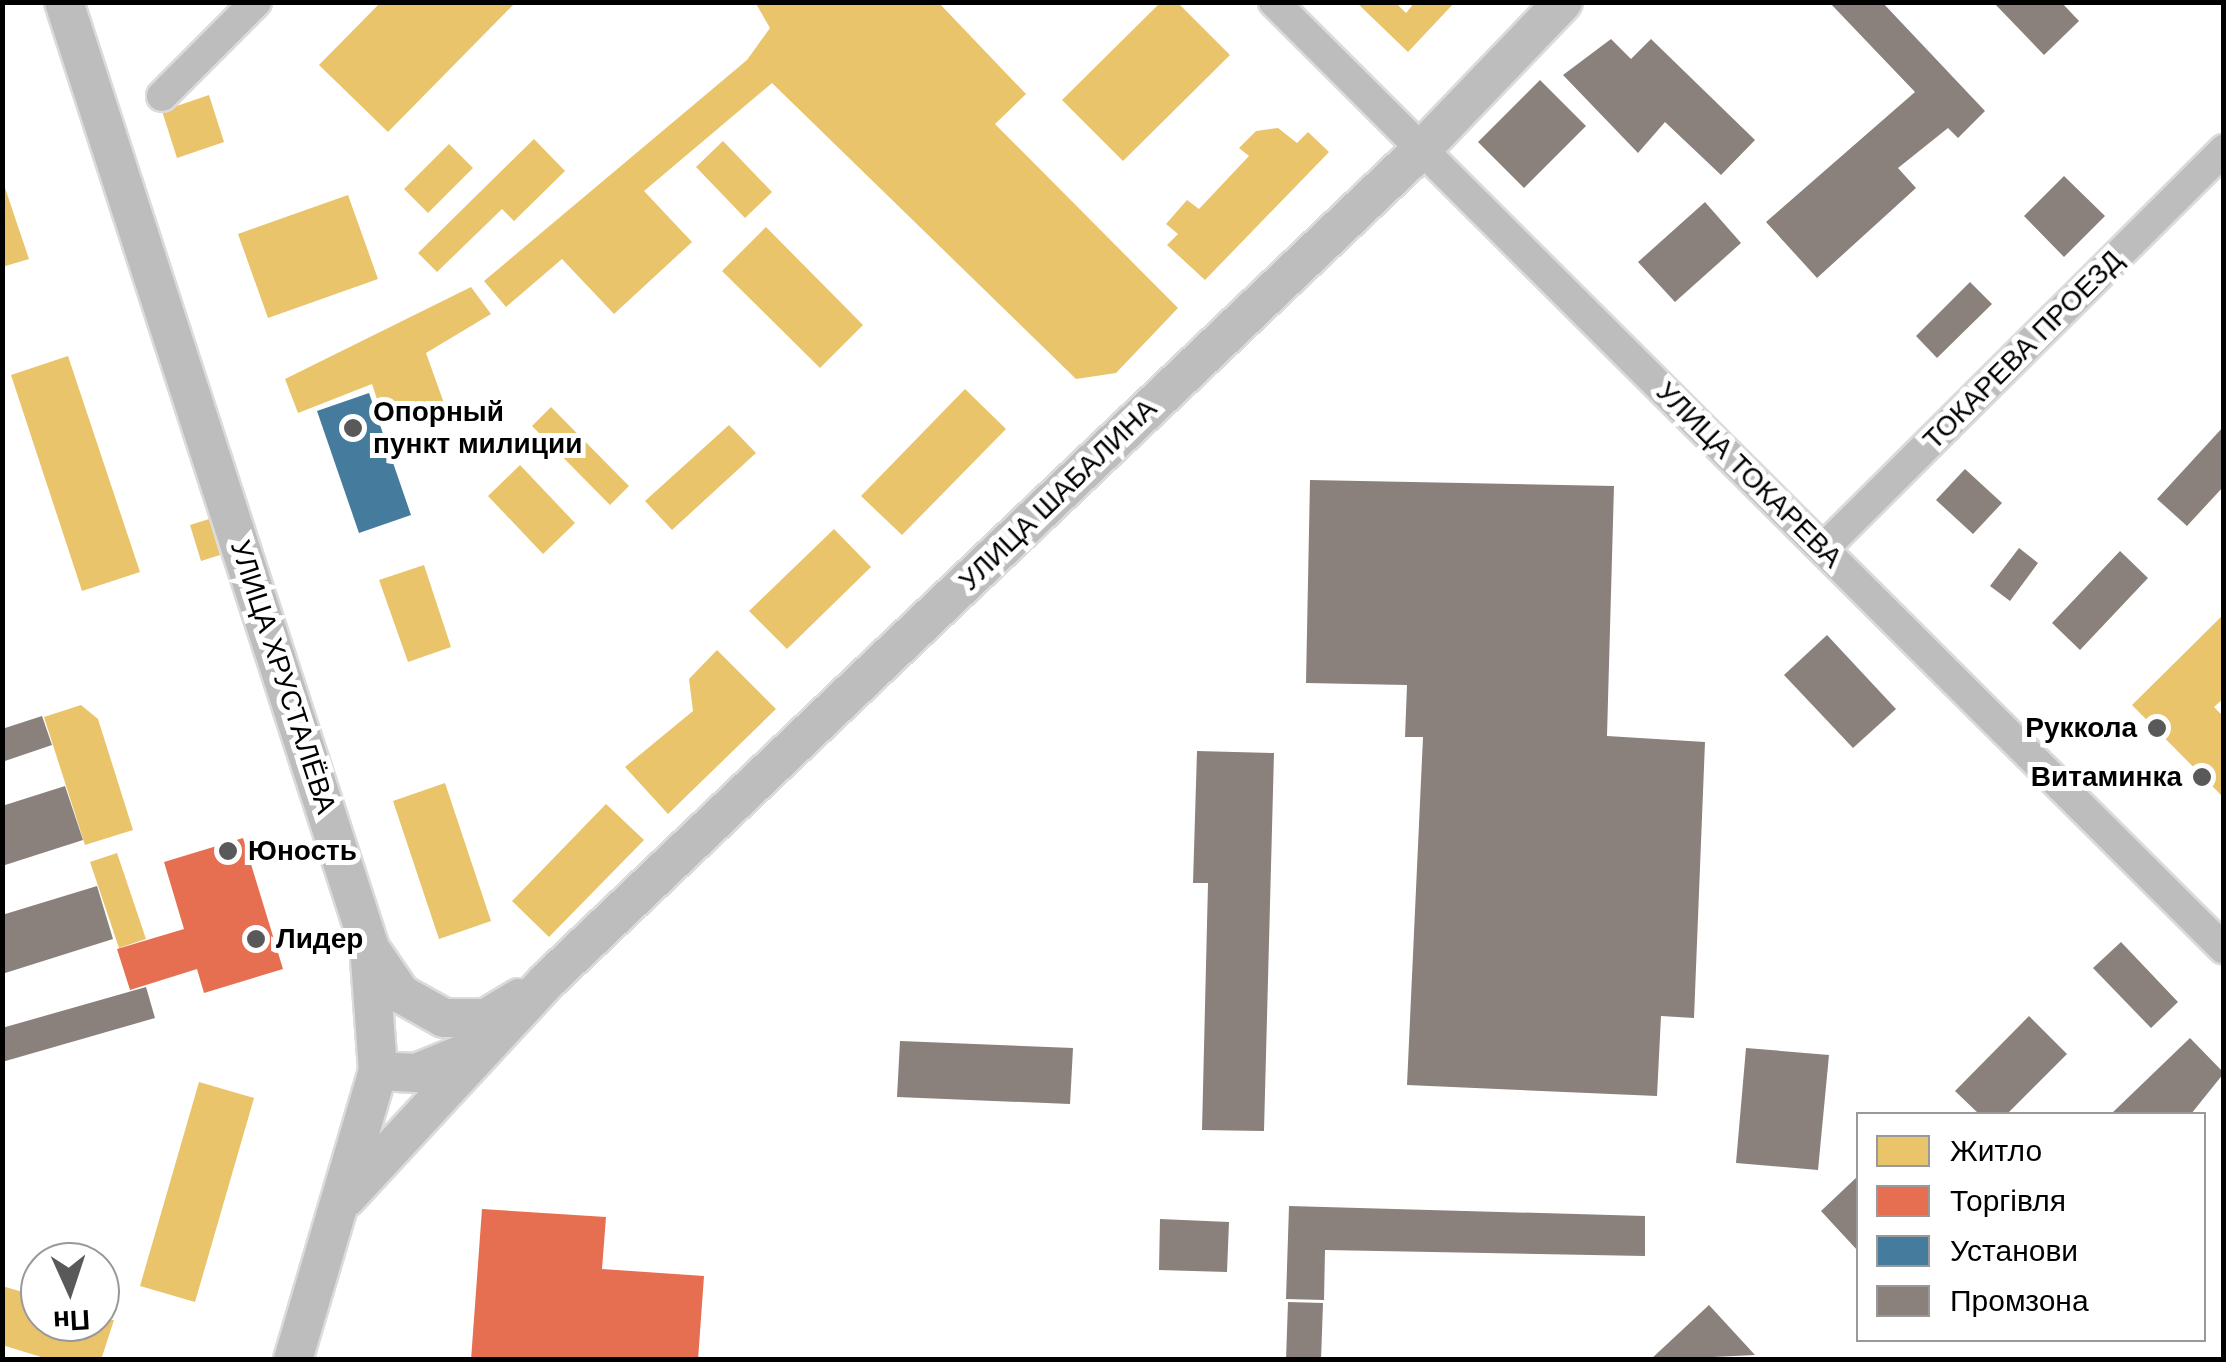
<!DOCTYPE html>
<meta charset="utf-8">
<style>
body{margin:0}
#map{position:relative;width:2226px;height:1362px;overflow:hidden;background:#fff;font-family:Arial,sans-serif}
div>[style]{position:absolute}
.homes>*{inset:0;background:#e9c46a}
.shops>*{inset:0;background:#e76f51}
.public>*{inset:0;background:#457b9d}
.industry>*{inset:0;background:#8a817c}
.roads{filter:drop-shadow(2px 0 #dbdbdb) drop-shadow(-2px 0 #dbdbdb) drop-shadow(0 2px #dbdbdb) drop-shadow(0 -2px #dbdbdb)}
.minor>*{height:30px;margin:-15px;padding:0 15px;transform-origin:15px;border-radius:15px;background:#bdbdbd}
.major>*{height:38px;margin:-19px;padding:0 19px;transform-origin:19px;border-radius:19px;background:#bdbdbd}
.dots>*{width:28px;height:28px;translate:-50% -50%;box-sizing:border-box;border:5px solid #fff;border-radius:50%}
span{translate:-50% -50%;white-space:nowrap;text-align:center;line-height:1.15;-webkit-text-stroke:10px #fff;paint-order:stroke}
.street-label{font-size:28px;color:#000}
.poi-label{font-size:28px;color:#000;font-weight:700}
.left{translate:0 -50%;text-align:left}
.right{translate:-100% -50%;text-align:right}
.frame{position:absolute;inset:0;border:5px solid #000;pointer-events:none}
.legend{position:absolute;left:1856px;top:1112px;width:350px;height:230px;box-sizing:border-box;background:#fff;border:2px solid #999;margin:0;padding:12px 18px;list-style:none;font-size:30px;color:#000}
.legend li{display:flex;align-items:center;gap:20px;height:50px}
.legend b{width:50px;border:2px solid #999}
.north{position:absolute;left:20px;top:1242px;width:100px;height:100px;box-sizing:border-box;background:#fff;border:2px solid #999;border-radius:50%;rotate:177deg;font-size:28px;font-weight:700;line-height:40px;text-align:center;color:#000}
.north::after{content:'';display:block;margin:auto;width:35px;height:45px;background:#595959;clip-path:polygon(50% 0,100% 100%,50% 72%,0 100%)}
</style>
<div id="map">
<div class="homes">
<i style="clip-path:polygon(381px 2px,516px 2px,388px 132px,319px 65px)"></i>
<i style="clip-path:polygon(755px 2px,938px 2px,1026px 94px,995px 124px,1178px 308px,1116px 373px,1076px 379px,772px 83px,644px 191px,692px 242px,614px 314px,562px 259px,506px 307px,484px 281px,747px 60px,770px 28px)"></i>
<i style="clip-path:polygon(1161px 2px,1177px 2px,1230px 55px,1123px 161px,1062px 100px)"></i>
<i style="clip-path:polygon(1356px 2px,1395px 2px,1406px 13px,1415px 2px,1455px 2px,1408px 52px)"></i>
<i style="clip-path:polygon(209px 95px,224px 142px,177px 158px,162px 111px)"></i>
<i style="clip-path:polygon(1278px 128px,1297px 143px,1308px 132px,1329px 152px,1205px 280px,1167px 245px,1178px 234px,1166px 224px,1187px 200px,1199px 209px,1249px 156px,1239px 148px,1256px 131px)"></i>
<i style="clip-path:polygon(534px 139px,565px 171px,514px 221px,502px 209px,437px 272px,418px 253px)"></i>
<i style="clip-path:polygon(723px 141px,772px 192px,745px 218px,696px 167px)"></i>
<i style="clip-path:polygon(449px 144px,473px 168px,428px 213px,404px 189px)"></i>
<i style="clip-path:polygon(2px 179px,29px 259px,2px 267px)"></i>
<i style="clip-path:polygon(348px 195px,378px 279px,268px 318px,238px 234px)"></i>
<i style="clip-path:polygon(766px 227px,863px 325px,820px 368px,722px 271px)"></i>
<i style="clip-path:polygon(471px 287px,491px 314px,426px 353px,445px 406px,396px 419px,391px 404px,380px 408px,372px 384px,298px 413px,285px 379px)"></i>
<i style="clip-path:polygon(68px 356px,140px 572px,82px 591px,11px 375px)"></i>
<i style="clip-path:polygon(965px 389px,1006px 429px,902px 535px,861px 496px)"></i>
<i style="clip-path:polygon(551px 407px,629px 486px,610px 505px,532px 426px)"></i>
<i style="clip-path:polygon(729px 425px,756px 453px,672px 530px,645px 501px)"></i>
<i style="clip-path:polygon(520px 465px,575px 523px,543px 554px,488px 496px)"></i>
<i style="clip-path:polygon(209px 519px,220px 555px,201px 561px,190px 525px)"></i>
<i style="clip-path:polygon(834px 529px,871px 567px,787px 649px,749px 611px)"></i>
<i style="clip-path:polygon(424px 565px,451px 647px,408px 662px,379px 580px)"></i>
<i style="clip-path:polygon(2224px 614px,2224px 698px,2214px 707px,2224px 717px,2224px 798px,2132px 705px)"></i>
<i style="clip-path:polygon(717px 650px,776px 709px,668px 814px,625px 767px,693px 711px,689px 679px)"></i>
<i style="clip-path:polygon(81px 705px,98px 719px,133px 830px,85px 845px,44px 717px)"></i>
<i style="clip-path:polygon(445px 783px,491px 921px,439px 939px,393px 801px)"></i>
<i style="clip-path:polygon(606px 804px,644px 840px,549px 937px,512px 901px)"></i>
<i style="clip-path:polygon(117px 853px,146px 939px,119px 948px,90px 862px)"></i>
<i style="clip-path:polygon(199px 1082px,254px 1098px,195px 1302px,140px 1286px)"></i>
<i style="clip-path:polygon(2px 1286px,40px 1297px,40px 1322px,114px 1320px,101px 1360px,51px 1360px,2px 1345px)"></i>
</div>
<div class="shops">
<i style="clip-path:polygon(243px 838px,283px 969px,204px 993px,197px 969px,130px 990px,117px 949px,184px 929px,164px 862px)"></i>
<i style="clip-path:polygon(482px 1209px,606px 1217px,602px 1269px,704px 1276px,698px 1360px,471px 1360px)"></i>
</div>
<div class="public">
<i style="clip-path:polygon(369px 393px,411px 515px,359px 533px,317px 411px)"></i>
</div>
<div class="industry">
<i style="clip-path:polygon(1829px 2px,1882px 2px,1985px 111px,1958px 138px,1948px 128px,1898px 168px,1916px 188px,1817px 278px,1766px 222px,1915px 92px)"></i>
<i style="clip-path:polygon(1994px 3px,2062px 3px,2079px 21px,2044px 55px)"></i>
<i style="clip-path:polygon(1611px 39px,1631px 59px,1651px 39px,1755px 140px,1721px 175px,1665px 122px,1638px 153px,1563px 75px)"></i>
<i style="clip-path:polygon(1540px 80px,1586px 126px,1524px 188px,1478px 142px)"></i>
<i style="clip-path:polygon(2064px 176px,2105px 216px,2064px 257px,2024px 216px)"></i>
<i style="clip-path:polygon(1705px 202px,1741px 243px,1675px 302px,1638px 262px)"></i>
<i style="clip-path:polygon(1970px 282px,1992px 304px,1937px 358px,1916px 336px)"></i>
<i style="clip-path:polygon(2224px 426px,2224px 486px,2187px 526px,2157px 499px)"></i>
<i style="clip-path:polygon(1965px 469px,2002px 503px,1973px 534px,1936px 500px)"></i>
<i style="clip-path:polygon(1310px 480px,1614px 486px,1607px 736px,1705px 742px,1694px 1018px,1661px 1016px,1657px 1096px,1407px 1085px,1423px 737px,1405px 737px,1407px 685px,1306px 683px)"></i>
<i style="clip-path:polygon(2019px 548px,2038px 563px,2010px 601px,1990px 586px)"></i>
<i style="clip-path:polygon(2120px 551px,2148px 578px,2080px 650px,2052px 623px)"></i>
<i style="clip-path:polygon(1827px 635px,1896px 709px,1853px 748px,1784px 675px)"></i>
<i style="clip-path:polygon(42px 716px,52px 745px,2px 762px,2px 729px)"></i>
<i style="clip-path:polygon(1197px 751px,1274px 753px,1264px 1131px,1202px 1130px,1208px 883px,1193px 883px)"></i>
<i style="clip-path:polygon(65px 786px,83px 840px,2px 866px,2px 806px)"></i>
<i style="clip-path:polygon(97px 886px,113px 939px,2px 974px,2px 915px)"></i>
<i style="clip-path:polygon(2121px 942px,2178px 1002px,2151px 1028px,2093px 968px)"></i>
<i style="clip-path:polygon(146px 987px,155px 1018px,2px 1062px,2px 1028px)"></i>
<i style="clip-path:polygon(2029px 1016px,2067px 1054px,2007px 1114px,1979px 1114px,1955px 1091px)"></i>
<i style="clip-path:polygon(2190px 1038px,2224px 1073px,2191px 1114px,2111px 1114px)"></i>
<i style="clip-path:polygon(900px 1041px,1073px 1048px,1070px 1104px,897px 1097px)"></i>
<i style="clip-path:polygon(1746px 1048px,1829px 1055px,1818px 1170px,1736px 1163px)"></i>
<i style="clip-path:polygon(1858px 1176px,1858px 1251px,1821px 1211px)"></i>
<i style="clip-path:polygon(1289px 1206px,1645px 1216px,1645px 1256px,1325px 1250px,1324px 1300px,1286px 1299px)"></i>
<i style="clip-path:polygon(1160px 1219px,1229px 1222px,1227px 1272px,1159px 1270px)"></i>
<i style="clip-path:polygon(1288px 1302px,1323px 1303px,1321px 1360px,1286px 1360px)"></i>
<i style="clip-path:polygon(1709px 1305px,1755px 1355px,1650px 1360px)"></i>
</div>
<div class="roads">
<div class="minor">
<i style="left:1274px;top:2px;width:1341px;rotate:44.91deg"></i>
<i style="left:162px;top:96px;width:133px;rotate:-45deg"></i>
<i style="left:1823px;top:549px;width:566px;rotate:-44.86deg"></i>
</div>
<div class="major">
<i style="left:64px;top:2px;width:991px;rotate:72.08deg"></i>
<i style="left:369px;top:945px;width:126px;rotate:85.9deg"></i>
<i style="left:378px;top:1071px;width:301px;rotate:106.4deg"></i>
<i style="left:373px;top:953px;width:50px;rotate:55.7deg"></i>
<i style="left:401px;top:994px;width:49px;rotate:29.2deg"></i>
<i style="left:444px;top:1018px;width:42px"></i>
<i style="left:486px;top:1018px;width:39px;rotate:-31deg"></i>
<i style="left:378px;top:1071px;width:38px;rotate:3deg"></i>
<i style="left:416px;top:1073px;width:58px;rotate:-22.2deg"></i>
<i style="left:346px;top:1198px;width:296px;rotate:-47.2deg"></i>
<i style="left:547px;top:981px;width:1212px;rotate:-43.56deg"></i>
<i style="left:1425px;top:146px;width:199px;rotate:-46.2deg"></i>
</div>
</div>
<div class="dots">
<i style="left:353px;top:428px;background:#595959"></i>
<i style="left:2157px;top:728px;background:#595959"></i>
<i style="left:2202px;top:777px;background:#595959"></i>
<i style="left:228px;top:851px;background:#595959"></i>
<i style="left:256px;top:939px;background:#595959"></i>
</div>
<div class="street-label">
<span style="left:2023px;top:350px;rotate:-45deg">ТОКАРЕВА ПРОЕЗД</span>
<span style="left:1749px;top:475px;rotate:45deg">УЛИЦА ТОКАРЕВА</span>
<span style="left:1058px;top:495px;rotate:-44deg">УЛИЦА ШАБАЛИНА</span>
<span style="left:283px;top:677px;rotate:72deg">УЛИЦА ХРУСТАЛЁВА</span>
</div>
<div class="poi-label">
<span class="left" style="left:373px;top:428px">Опорный<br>пункт милиции</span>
<span class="right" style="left:2137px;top:728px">Руккола</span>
<span class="right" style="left:2182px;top:777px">Витаминка</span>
<span class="left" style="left:248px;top:851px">Юность</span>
<span class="left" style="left:276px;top:939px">Лидер</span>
</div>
<div class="frame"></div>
<ul class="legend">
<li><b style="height:28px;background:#e9c46a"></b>Житло</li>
<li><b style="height:28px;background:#e76f51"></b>Торгівля</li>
<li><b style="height:28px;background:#457b9d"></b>Установи</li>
<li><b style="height:28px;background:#8a817c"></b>Промзона</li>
</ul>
<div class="north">Пн</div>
</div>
